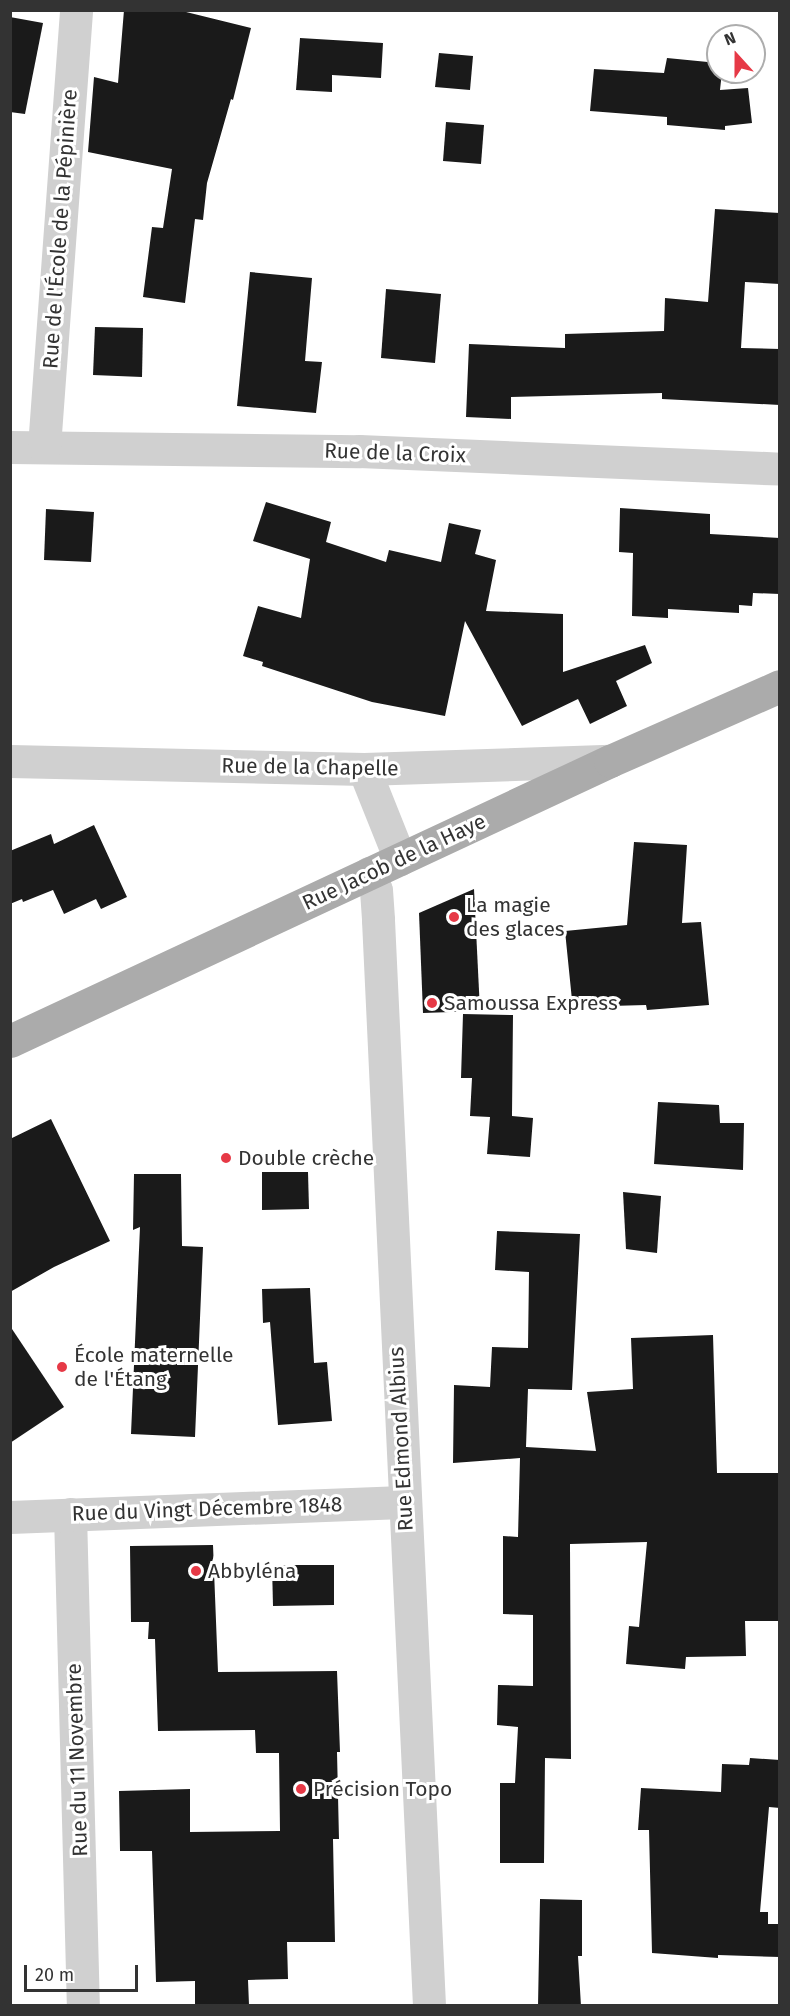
<!DOCTYPE html>
<meta charset="utf-8">
<style>
body{margin:0}
#map{position:relative;width:790px;height:2016px;overflow:hidden;background:#fff;font-family:"Fira Sans",sans-serif}
div>[style]{position:absolute}
.building>*{inset:0;background:#1a1a1a}
.minor>*{height:33px;margin:-16.5px;padding:0 16.5px;transform-origin:16.5px;border-radius:16.5px;background:#d0d0d0}
.major>*{height:33px;margin:-16.5px;padding:0 16.5px;transform-origin:16.5px;border-radius:16.5px;background:#ababab}
.dots>*{width:16px;height:16px;translate:-50% -50%;box-sizing:border-box;border:3px solid #fff;border-radius:50%}
span{translate:-50% -50%;white-space:nowrap;text-align:center;line-height:1.15;-webkit-text-stroke:6px #fff;paint-order:stroke}
.street-label{font-size:21px;color:#333}
.poi-label{font-size:21px;color:#333}
.left{translate:0 -50%;text-align:left}
.frame{position:absolute;inset:0;border:12px solid #333;pointer-events:none}
.north{position:absolute;left:706px;top:24px;width:60px;height:60px;box-sizing:border-box;background:#fff;border:2px solid #adadad;border-radius:50%;rotate:339deg;font-size:16px;font-weight:700;line-height:24px;text-align:center;color:#333}
.north::after{content:'';display:block;margin:auto;width:21px;height:27px;background:#e63946;clip-path:polygon(50% 0,100% 100%,50% 72%,0 100%)}
.scale{position:absolute;left:24px;top:1965px;width:114px;height:27px;box-sizing:border-box;border:3px solid #333;border-top:0;padding-left:8px;font-size:18px;line-height:21px;white-space:nowrap;color:#333;-webkit-text-stroke:4px #fff;paint-order:stroke}
</style>
<div id="map">
<div class="building">
<i style="clip-path:polygon(124px 10px,178px 10px,251px 28px,233px 100px,231px 99px,207px 183px,203px 220px,195px 219px,185px 303px,143px 297px,152px 227px,163px 228px,172px 169px,88px 152px,94px 77px,118px 83px)"></i>
<i style="clip-path:polygon(10px 17px,43px 23px,25px 114px,10px 112px)"></i>
<i style="clip-path:polygon(300px 38px,383px 43px,381px 78px,332px 75px,332px 92px,296px 90px)"></i>
<i style="clip-path:polygon(439px 53px,473px 56px,470px 90px,435px 87px)"></i>
<i style="clip-path:polygon(667px 58px,718px 63px,718px 72px,722px 72px,720px 90px,748px 88px,752px 123px,725px 126px,725px 130px,667px 125px,667px 117px,590px 111px,594px 69px,664px 73px)"></i>
<i style="clip-path:polygon(446px 122px,484px 125px,481px 164px,443px 161px)"></i>
<i style="clip-path:polygon(715px 209px,780px 213px,780px 284px,745px 282px,741px 348px,780px 349px,780px 405px,662px 399px,662px 393px,511px 397px,511px 419px,466px 417px,469px 344px,565px 348px,565px 334px,664px 331px,665px 298px,708px 302px)"></i>
<i style="clip-path:polygon(250px 272px,312px 278px,305px 361px,322px 362px,316px 413px,237px 406px)"></i>
<i style="clip-path:polygon(386px 289px,441px 294px,435px 363px,381px 358px)"></i>
<i style="clip-path:polygon(95px 327px,143px 328px,142px 377px,93px 375px)"></i>
<i style="clip-path:polygon(266px 502px,331px 522px,326px 542px,386px 562px,389px 550px,441px 562px,449px 523px,481px 530px,475px 554px,496px 560px,486px 611px,563px 614px,563px 672px,645px 645px,652px 663px,616px 681px,627px 706px,590px 724px,578px 699px,522px 726px,465px 621px,445px 716px,372px 702px,262px 666px,263px 662px,243px 656px,258px 606px,301px 618px,310px 559px,253px 541px)"></i>
<i style="clip-path:polygon(620px 508px,710px 514px,710px 534px,780px 538px,780px 594px,753px 593px,752px 606px,739px 605px,739px 613px,668px 609px,668px 618px,632px 616px,633px 553px,619px 552px)"></i>
<i style="clip-path:polygon(46px 509px,94px 512px,91px 562px,44px 560px)"></i>
<i style="clip-path:polygon(94px 825px,127px 897px,101px 909px,96px 899px,64px 914px,53px 890px,23px 902px,22px 899px,10px 904px,10px 851px,51px 834px,54px 844px)"></i>
<i style="clip-path:polygon(634px 842px,687px 845px,682px 923px,701px 922px,709px 1005px,647px 1010px,646px 1005px,610px 1006px,573px 1010px,565px 931px,627px 925px)"></i>
<i style="clip-path:polygon(474px 889px,480px 1011px,423px 1013px,419px 913px)"></i>
<i style="clip-path:polygon(463px 1014px,513px 1015px,512px 1116px,533px 1118px,530px 1157px,487px 1154px,490px 1117px,470px 1116px,472px 1078px,461px 1078px)"></i>
<i style="clip-path:polygon(658px 1102px,719px 1105px,720px 1123px,744px 1123px,743px 1170px,654px 1164px)"></i>
<i style="clip-path:polygon(51px 1119px,110px 1241px,54px 1267px,10px 1292px,10px 1139px)"></i>
<i style="clip-path:polygon(262px 1172px,308px 1172px,309px 1209px,262px 1210px)"></i>
<i style="clip-path:polygon(134px 1174px,181px 1174px,182px 1246px,203px 1247px,195px 1437px,131px 1434px,140px 1227px,133px 1230px)"></i>
<i style="clip-path:polygon(623px 1192px,661px 1196px,657px 1253px,626px 1249px)"></i>
<i style="clip-path:polygon(497px 1231px,580px 1234px,572px 1390px,528px 1389px,526px 1447px,596px 1451px,587px 1392px,633px 1389px,631px 1338px,713px 1335px,717px 1473px,780px 1473px,780px 1621px,745px 1621px,746px 1656px,686px 1657px,685px 1669px,626px 1664px,629px 1626px,639px 1627px,647px 1542px,570px 1544px,571px 1759px,545px 1758px,544px 1863px,500px 1863px,500px 1783px,515px 1783px,518px 1727px,497px 1725px,498px 1685px,533px 1686px,533px 1615px,503px 1614px,503px 1536px,518px 1537px,520px 1458px,453px 1463px,454px 1385px,490px 1387px,492px 1347px,528px 1348px,529px 1272px,495px 1270px)"></i>
<i style="clip-path:polygon(310px 1288px,314px 1363px,327px 1362px,332px 1421px,278px 1425px,270px 1322px,263px 1323px,262px 1289px)"></i>
<i style="clip-path:polygon(10px 1326px,64px 1407px,10px 1443px)"></i>
<i style="clip-path:polygon(213px 1545px,218px 1672px,337px 1671px,340px 1752px,337px 1752px,339px 1839px,333px 1839px,335px 1942px,287px 1942px,288px 1979px,248px 1980px,249px 2005px,195px 2005px,195px 1981px,156px 1982px,152px 1851px,120px 1851px,119px 1791px,190px 1789px,190px 1832px,280px 1831px,279px 1753px,256px 1753px,255px 1730px,158px 1731px,155px 1639px,148px 1639px,149px 1622px,131px 1622px,130px 1546px)"></i>
<i style="clip-path:polygon(272px 1565px,334px 1565px,334px 1605px,273px 1606px)"></i>
<i style="clip-path:polygon(750px 1758px,780px 1760px,780px 1808px,769px 1807px,760px 1912px,768px 1912px,768px 1924px,780px 1924px,780px 1957px,718px 1955px,718px 1958px,652px 1953px,649px 1830px,638px 1830px,641px 1788px,721px 1792px,722px 1764px,749px 1765px)"></i>
<i style="clip-path:polygon(540px 1899px,582px 1900px,582px 1956px,578px 1956px,581px 2006px,538px 2006px)"></i>
</div>
<div class="minor">
<i style="left:10px;top:447px;width:349px;rotate:0.7deg"></i>
<i style="left:359px;top:451px;width:421px;rotate:2.4deg"></i>
<i style="left:44px;top:447px;width:438px;rotate:-85.8deg"></i>
<i style="left:10px;top:761px;width:354px;rotate:1.3deg"></i>
<i style="left:364px;top:769px;width:246px;rotate:-1.9deg"></i>
<i style="left:364px;top:769px;width:97px;rotate:68.2deg"></i>
<i style="left:369px;top:873px;width:18px;rotate:68deg"></i>
<i style="left:376px;top:890px;width:30px;rotate:86deg"></i>
<i style="left:378px;top:920px;width:1087px;rotate:87.31deg"></i>
<i style="left:70px;top:1514px;width:492px;rotate:88.5deg"></i>
<i style="left:10px;top:1517px;width:393px;rotate:-2.2deg"></i>
</div>
<div class="major">
<i style="left:10px;top:1041px;width:662px;rotate:-25.02deg"></i>
<i style="left:610px;top:761px;width:186px;rotate:-23.8deg"></i>
</div>
<div class="dots">
<i style="left:454px;top:917px;background:#e63946"></i>
<i style="left:432px;top:1003px;background:#e63946"></i>
<i style="left:226px;top:1158px;background:#e63946"></i>
<i style="left:62px;top:1367px;background:#e63946"></i>
<i style="left:196px;top:1571px;background:#e63946"></i>
<i style="left:301px;top:1789px;background:#e63946"></i>
</div>
<div class="street-label">
<span style="left:60px;top:229px;rotate:-86deg">Rue de l'École de la Pépinière</span>
<span style="left:395px;top:453px;rotate:2deg">Rue de la Croix</span>
<span style="left:310px;top:767px;rotate:1deg">Rue de la Chapelle</span>
<span style="left:394px;top:862px;rotate:-25deg">Rue Jacob de la Haye</span>
<span style="left:401px;top:1439px;rotate:-93deg">Rue Edmond Albius</span>
<span style="left:207px;top:1509px;rotate:-2deg">Rue du Vingt Décembre 1848</span>
<span style="left:77px;top:1760px;rotate:-92deg">Rue du 11 Novembre</span>
</div>
<div class="poi-label">
<span class="left" style="left:466px;top:917px">La magie<br>des glaces</span>
<span class="left" style="left:444px;top:1003px">Samoussa Express</span>
<span class="left" style="left:238px;top:1158px">Double crèche</span>
<span class="left" style="left:74px;top:1367px">École maternelle<br>de l'Étang</span>
<span class="left" style="left:208px;top:1571px">Abbyléna</span>
<span class="left" style="left:313px;top:1789px">Précision Topo</span>
</div>
<div class="frame"></div>
<div class="north">N</div>
<div class="scale">20 m</div>
</div>
